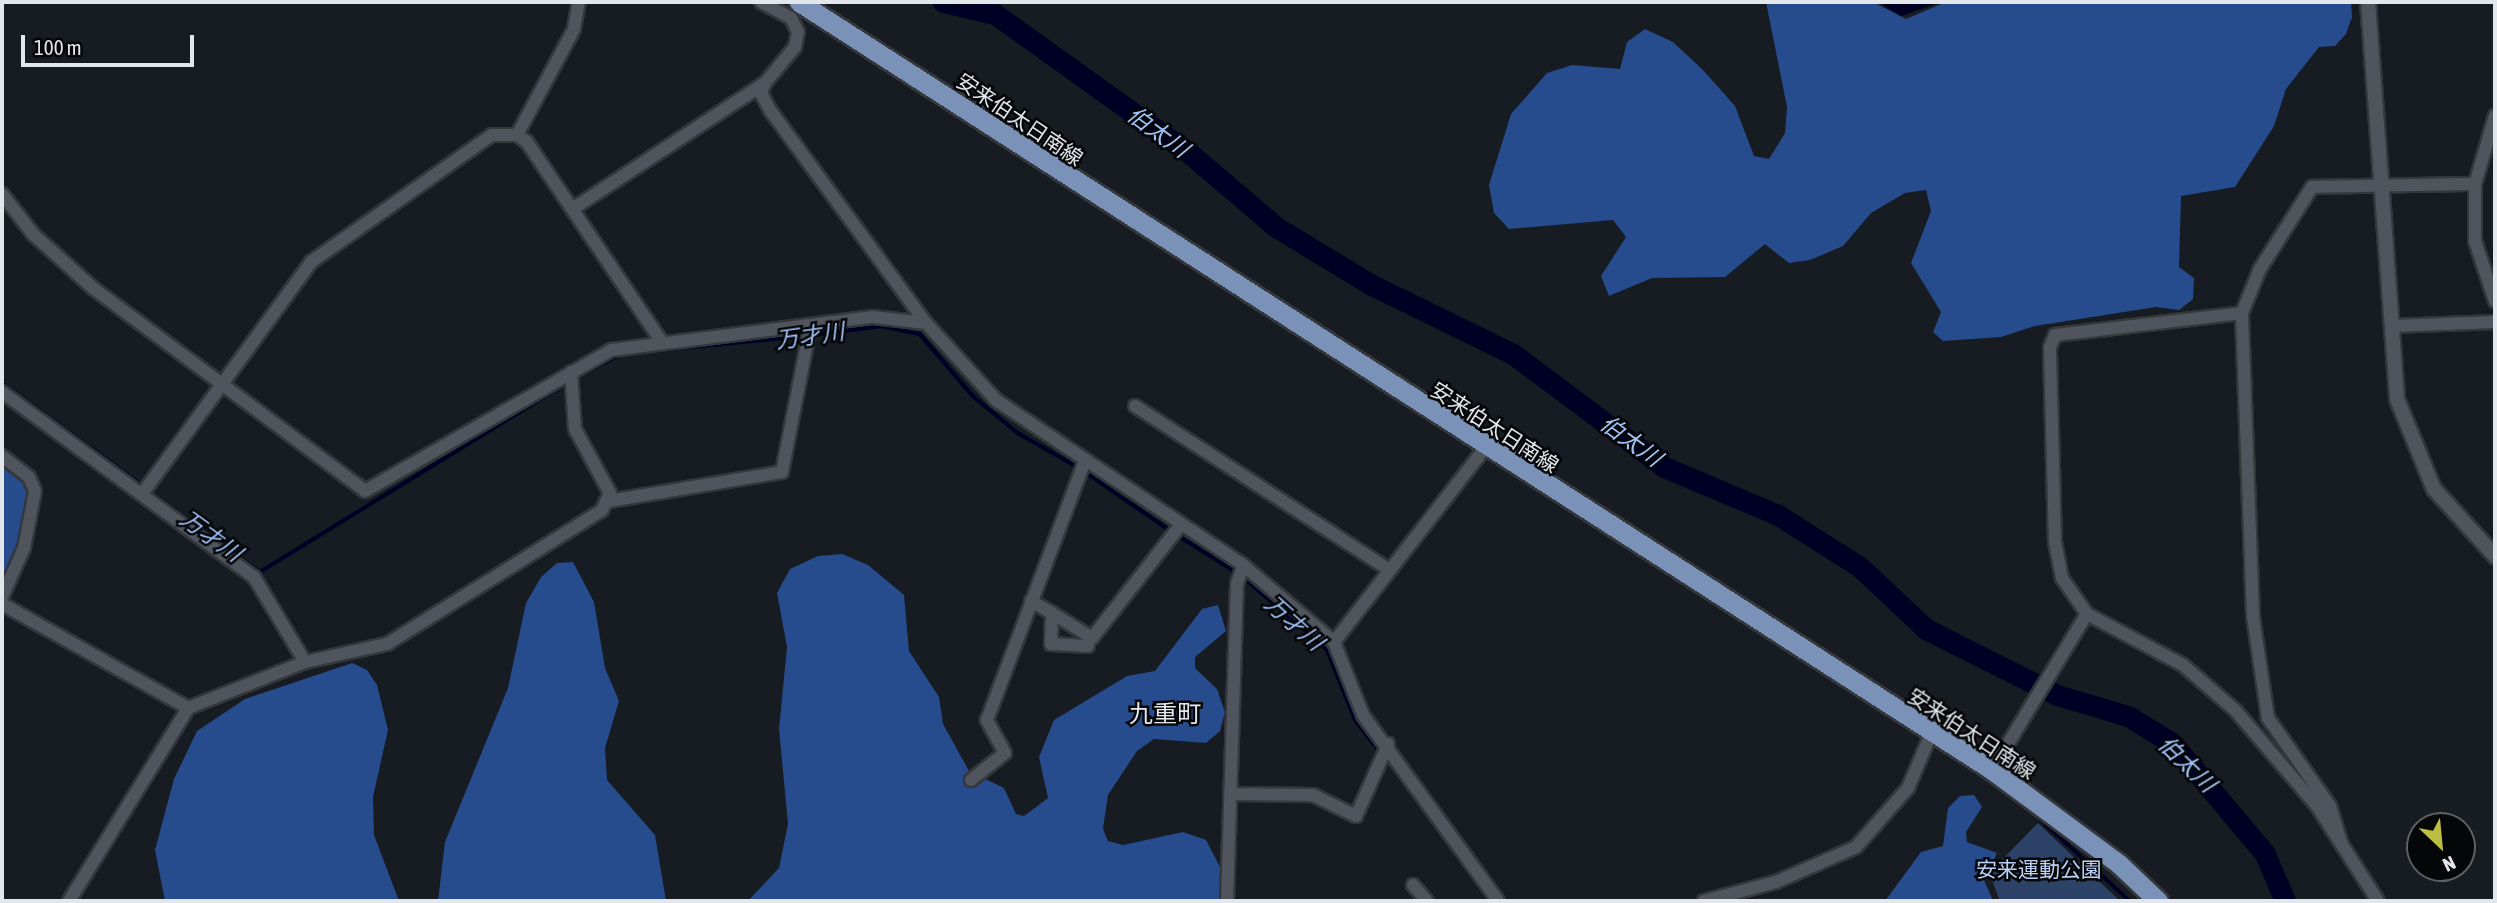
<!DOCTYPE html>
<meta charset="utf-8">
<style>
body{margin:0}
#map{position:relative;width:2497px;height:903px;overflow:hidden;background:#171b22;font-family:"Asap Condensed","Noto Sans JP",sans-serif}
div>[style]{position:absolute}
.green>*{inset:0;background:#2c4267}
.forest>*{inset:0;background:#264c8d}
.water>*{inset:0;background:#000024}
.stream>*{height:3.5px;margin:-1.75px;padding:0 1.75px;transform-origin:1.75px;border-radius:1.75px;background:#000024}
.river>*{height:21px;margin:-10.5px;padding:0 10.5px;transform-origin:10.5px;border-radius:10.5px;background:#000024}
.roads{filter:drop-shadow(2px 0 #34373c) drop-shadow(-2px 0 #34373c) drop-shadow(0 2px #34373c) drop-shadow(0 -2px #34373c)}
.minor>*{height:12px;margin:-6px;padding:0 6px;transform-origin:6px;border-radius:6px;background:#50555d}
.tertiary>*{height:14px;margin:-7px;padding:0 7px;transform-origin:7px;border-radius:7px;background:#50555d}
.primary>*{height:19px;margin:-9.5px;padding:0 9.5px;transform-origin:9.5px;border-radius:9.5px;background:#7b92b8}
span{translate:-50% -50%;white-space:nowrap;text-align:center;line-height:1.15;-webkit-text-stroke:5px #050608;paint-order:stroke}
.street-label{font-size:21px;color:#e3e6eb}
.park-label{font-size:21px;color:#bad1f7}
.water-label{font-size:23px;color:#a2c4fb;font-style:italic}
.quarter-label{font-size:24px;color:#e3e6eb}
.frame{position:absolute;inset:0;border:4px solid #e3e6eb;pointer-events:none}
.north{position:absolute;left:2406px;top:812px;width:70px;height:70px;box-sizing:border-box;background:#050608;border:2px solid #5e6063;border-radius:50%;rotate:154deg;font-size:19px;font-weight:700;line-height:28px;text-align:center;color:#e3e6eb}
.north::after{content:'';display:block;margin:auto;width:24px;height:32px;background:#bdbf43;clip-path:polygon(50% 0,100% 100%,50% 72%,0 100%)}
.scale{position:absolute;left:21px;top:35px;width:173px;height:32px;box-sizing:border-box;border:4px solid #e3e6eb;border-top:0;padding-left:9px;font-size:21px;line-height:24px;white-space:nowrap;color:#e3e6eb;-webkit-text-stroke:5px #050608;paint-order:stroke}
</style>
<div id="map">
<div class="green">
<i style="clip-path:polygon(2038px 823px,2120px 901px,2000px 901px,1989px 873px)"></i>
</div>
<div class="forest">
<i style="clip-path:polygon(1766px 2px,1873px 2px,1906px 19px,1946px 2px,2351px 2px,2352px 17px,2346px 34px,2335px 46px,2319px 47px,2286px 89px,2274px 126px,2235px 187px,2181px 196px,2179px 267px,2194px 278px,2193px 299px,2179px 310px,2156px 307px,2035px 326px,2001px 337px,1943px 341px,1933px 332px,1941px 312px,1911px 263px,1931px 211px,1926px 190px,1905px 193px,1871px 213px,1843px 246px,1810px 260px,1789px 263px,1765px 244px,1725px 277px,1652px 278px,1609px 296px,1601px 276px,1626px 237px,1613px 220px,1509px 229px,1494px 213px,1489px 185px,1511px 114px,1547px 73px,1572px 65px,1620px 69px,1627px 42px,1645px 29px,1673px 42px,1703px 70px,1735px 106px,1754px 156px,1769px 159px,1785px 133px,1787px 107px)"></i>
<i style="clip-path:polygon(2px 460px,26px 483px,29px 505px,16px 559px,2px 584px)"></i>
<i style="clip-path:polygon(842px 554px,868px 565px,904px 595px,909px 651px,939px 697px,943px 724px,969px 771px,1004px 788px,1016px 814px,1024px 816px,1048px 798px,1039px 757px,1054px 720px,1127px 676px,1155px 671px,1202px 609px,1218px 605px,1226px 631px,1195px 657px,1195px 668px,1217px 689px,1225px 712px,1220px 731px,1206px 743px,1154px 739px,1137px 751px,1108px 795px,1103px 829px,1108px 841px,1123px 845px,1183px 832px,1206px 840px,1220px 867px,1221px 901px,748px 901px,779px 868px,788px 824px,779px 729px,787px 647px,777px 593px,790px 569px,818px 556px)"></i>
<i style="clip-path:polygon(573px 562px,594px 602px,605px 668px,619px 701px,605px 748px,607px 780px,655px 835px,666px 901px,438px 901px,445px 842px,508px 688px,526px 603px,541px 577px,557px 563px)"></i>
<i style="clip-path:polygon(352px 663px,367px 670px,377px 685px,388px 730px,373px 797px,374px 835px,399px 901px,165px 901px,155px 850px,174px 779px,197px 731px,245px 699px)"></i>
<i style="clip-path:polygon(1974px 795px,1982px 807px,1966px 832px,1967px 842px,1997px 853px,1984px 880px,1993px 901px,1885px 901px,1921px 852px,1943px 846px,1948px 808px,1960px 796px)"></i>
</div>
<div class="water">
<i style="clip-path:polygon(1878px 2px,1941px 2px,1901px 16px)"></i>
</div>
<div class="stream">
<i style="left:813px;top:335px;width:69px;rotate:-7.5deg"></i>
<i style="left:881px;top:326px;width:40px;rotate:12deg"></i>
<i style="left:920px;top:334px;width:82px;rotate:49.5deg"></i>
<i style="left:973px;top:396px;width:58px;rotate:39.4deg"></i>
<i style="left:1018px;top:433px;width:70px;rotate:29.8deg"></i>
<i style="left:650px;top:351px;width:157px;rotate:-5.5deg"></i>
<i style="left:576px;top:378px;width:51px;rotate:-28.1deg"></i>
<i style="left:2px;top:383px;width:175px;rotate:36.1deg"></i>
<i style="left:1085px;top:472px;width:104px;rotate:34.5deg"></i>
<i style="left:149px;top:491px;width:137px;rotate:36.1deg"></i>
<i style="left:260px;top:572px;width:363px;rotate:-31.6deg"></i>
<i style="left:1177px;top:535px;width:70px;rotate:32.1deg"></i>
<i style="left:1242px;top:576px;width:112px;rotate:40.7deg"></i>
<i style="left:1327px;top:649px;width:78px;rotate:68.1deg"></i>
<i style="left:1356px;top:721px;width:41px;rotate:52deg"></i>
<i style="left:1428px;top:815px;width:106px;rotate:54.2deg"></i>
<i style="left:2040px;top:819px;width:122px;rotate:42.3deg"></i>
</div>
<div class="river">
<i style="left:943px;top:2px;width:53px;rotate:13deg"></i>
<i style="left:995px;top:14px;width:237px;rotate:35.6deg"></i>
<i style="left:1188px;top:152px;width:116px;rotate:40.4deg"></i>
<i style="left:1276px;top:227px;width:110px;rotate:31.2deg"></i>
<i style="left:1370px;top:284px;width:159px;rotate:26.1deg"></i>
<i style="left:1513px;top:354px;width:189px;rotate:36.8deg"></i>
<i style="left:1664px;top:467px;width:124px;rotate:22.8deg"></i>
<i style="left:1778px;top:515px;width:97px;rotate:32.4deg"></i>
<i style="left:1860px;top:567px;width:91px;rotate:43.2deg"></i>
<i style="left:1926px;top:629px;width:147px;rotate:26.7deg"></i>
<i style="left:2057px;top:695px;width:74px;rotate:16.5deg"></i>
<i style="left:2128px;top:716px;width:52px;rotate:31.5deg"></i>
<i style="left:2172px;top:743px;width:145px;rotate:50deg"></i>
<i style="left:2265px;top:854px;width:51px;rotate:66.9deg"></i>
</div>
<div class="roads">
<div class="minor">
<i style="left:765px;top:83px;width:11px;rotate:112deg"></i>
<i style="left:761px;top:93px;width:19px;rotate:62deg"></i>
<i style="left:770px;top:110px;width:264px;rotate:53.8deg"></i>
<i style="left:926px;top:323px;width:104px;rotate:47.7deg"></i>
<i style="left:996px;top:400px;width:297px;rotate:33.7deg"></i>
<i style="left:1243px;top:565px;width:119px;rotate:40.2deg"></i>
<i style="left:1334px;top:642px;width:79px;rotate:68.3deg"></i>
<i style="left:1363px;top:715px;width:230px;rotate:54deg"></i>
<i style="left:2495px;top:116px;width:71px;rotate:106.4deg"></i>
<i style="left:2475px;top:184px;width:57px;rotate:90deg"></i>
<i style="left:2475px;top:241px;width:63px;rotate:71.6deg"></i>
<i style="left:517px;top:135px;width:120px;rotate:-61.7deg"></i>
<i style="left:574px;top:29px;width:27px;rotate:-80deg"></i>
<i style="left:2px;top:194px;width:51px;rotate:52.2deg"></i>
<i style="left:33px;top:234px;width:81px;rotate:42deg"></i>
<i style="left:93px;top:288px;width:339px;rotate:36.7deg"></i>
<i style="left:365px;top:491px;width:284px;rotate:-29.8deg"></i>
<i style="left:611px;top:350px;width:264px;rotate:-7.2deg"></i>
<i style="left:873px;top:317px;width:53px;rotate:6.5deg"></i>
<i style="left:574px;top:208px;width:228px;rotate:-33.2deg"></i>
<i style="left:765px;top:83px;width:47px;rotate:-50.2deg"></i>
<i style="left:795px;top:47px;width:15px;rotate:-79deg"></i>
<i style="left:798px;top:32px;width:16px;rotate:-117deg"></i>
<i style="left:791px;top:18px;width:34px;rotate:-152deg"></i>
<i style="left:2391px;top:326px;width:104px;rotate:-2.2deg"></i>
<i style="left:2px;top:392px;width:313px;rotate:36.3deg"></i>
<i style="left:254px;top:577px;width:99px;rotate:59deg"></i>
<i style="left:1135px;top:406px;width:301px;rotate:32.8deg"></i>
<i style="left:2px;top:456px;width:34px;rotate:38deg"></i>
<i style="left:29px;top:477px;width:15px;rotate:67deg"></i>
<i style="left:35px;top:491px;width:58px;rotate:100.9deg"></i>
<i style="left:24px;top:548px;width:54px;rotate:114.2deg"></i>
<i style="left:142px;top:494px;width:287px;rotate:-53.9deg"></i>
<i style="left:311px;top:262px;width:221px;rotate:-35.1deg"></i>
<i style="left:492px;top:135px;width:25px"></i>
<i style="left:517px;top:135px;width:12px;rotate:35deg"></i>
<i style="left:527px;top:142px;width:241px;rotate:56deg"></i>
<i style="left:609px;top:501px;width:175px;rotate:-9.5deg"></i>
<i style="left:782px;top:472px;width:147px;rotate:-79deg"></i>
<i style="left:1031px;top:601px;width:24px;rotate:30deg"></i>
<i style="left:1052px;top:613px;width:31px;rotate:92deg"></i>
<i style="left:1051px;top:644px;width:37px;rotate:3deg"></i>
<i style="left:2px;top:604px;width:213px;rotate:29.2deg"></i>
<i style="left:1052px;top:613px;width:47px;rotate:32deg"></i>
<i style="left:1092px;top:638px;width:141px;rotate:-51.9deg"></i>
<i style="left:2087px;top:614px;width:109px;rotate:28deg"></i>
<i style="left:2183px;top:665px;width:69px;rotate:40.9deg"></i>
<i style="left:2235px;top:710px;width:126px;rotate:49.5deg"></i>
<i style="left:2317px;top:806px;width:113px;rotate:57.3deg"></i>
<i style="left:1334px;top:642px;width:247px;rotate:-52.1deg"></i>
<i style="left:1992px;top:770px;width:183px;rotate:-58.7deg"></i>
<i style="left:2087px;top:614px;width:44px;rotate:-124.8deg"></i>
<i style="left:2062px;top:578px;width:37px;rotate:-101deg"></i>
<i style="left:2055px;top:542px;width:195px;rotate:-91.5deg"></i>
<i style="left:2050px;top:347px;width:13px;rotate:-67deg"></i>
<i style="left:2055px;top:335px;width:188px;rotate:-6.7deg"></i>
<i style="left:971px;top:780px;width:43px;rotate:-38.5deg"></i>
<i style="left:1005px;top:753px;width:38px;rotate:-119deg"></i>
<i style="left:987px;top:720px;width:278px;rotate:-69.3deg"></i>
<i style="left:1230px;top:794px;width:83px;rotate:0.7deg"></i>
<i style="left:1313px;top:795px;width:48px;rotate:26deg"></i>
<i style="left:1356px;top:816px;width:79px;rotate:-66deg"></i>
<i style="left:2342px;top:845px;width:41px;rotate:-107.1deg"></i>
<i style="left:2330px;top:806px;width:108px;rotate:-125.2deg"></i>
<i style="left:2268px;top:718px;width:103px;rotate:-98.4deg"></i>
<i style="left:2253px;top:616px;width:303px;rotate:-92.1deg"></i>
<i style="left:2242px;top:313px;width:48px;rotate:-67.8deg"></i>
<i style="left:2260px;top:269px;width:97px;rotate:-57.6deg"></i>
<i style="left:2312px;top:187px;width:163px;rotate:-1.1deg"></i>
<i style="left:1413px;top:885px;width:21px;rotate:49deg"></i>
<i style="left:69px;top:901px;width:227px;rotate:-58.3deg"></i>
<i style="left:188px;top:708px;width:126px;rotate:-21.5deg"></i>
<i style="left:305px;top:662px;width:84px;rotate:-12.4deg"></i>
<i style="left:387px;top:644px;width:253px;rotate:-31.9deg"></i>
<i style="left:602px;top:510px;width:19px;rotate:-65deg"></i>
<i style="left:610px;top:493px;width:73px;rotate:-118.7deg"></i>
<i style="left:575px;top:429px;width:57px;rotate:-94deg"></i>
<i style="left:1227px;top:901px;width:317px;rotate:-88.2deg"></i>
<i style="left:1237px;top:584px;width:20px;rotate:-72deg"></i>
<i style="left:1704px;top:901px;width:74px;rotate:-14.8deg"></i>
<i style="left:1776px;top:882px;width:87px;rotate:-23.6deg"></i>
<i style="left:1856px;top:847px;width:79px;rotate:-48.6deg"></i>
<i style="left:1908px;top:788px;width:59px;rotate:-66.9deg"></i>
</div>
<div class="tertiary">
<i style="left:2368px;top:2px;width:398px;rotate:85.8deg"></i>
<i style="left:2397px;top:399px;width:97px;rotate:67.7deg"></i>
<i style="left:2434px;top:489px;width:91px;rotate:47.7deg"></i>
</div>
<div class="primary">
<i style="left:799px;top:2px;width:1419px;rotate:32.77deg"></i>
<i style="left:1992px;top:770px;width:158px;rotate:36.5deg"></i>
<i style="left:2119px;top:864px;width:54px;rotate:43.5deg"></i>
</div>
</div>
<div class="street-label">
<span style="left:1020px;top:119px;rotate:34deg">安来伯太日南線</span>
<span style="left:1495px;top:427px;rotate:33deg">安来伯太日南線</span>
<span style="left:1972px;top:733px;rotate:33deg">安来伯太日南線</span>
</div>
<div class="park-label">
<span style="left:2039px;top:869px">安来運動公園</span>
</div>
<div class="water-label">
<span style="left:1158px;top:132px;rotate:36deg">伯太川</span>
<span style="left:810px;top:336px;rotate:-8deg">万才川</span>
<span style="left:1631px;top:441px;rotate:36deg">伯太川</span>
<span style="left:211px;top:536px;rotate:36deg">万才川</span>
<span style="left:1294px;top:623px;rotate:42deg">万才川</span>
<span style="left:2187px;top:764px;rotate:44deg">伯太川</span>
</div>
<div class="quarter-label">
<span style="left:1165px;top:714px">九重町</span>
</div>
<div class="frame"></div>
<div class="north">N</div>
<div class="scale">100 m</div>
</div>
